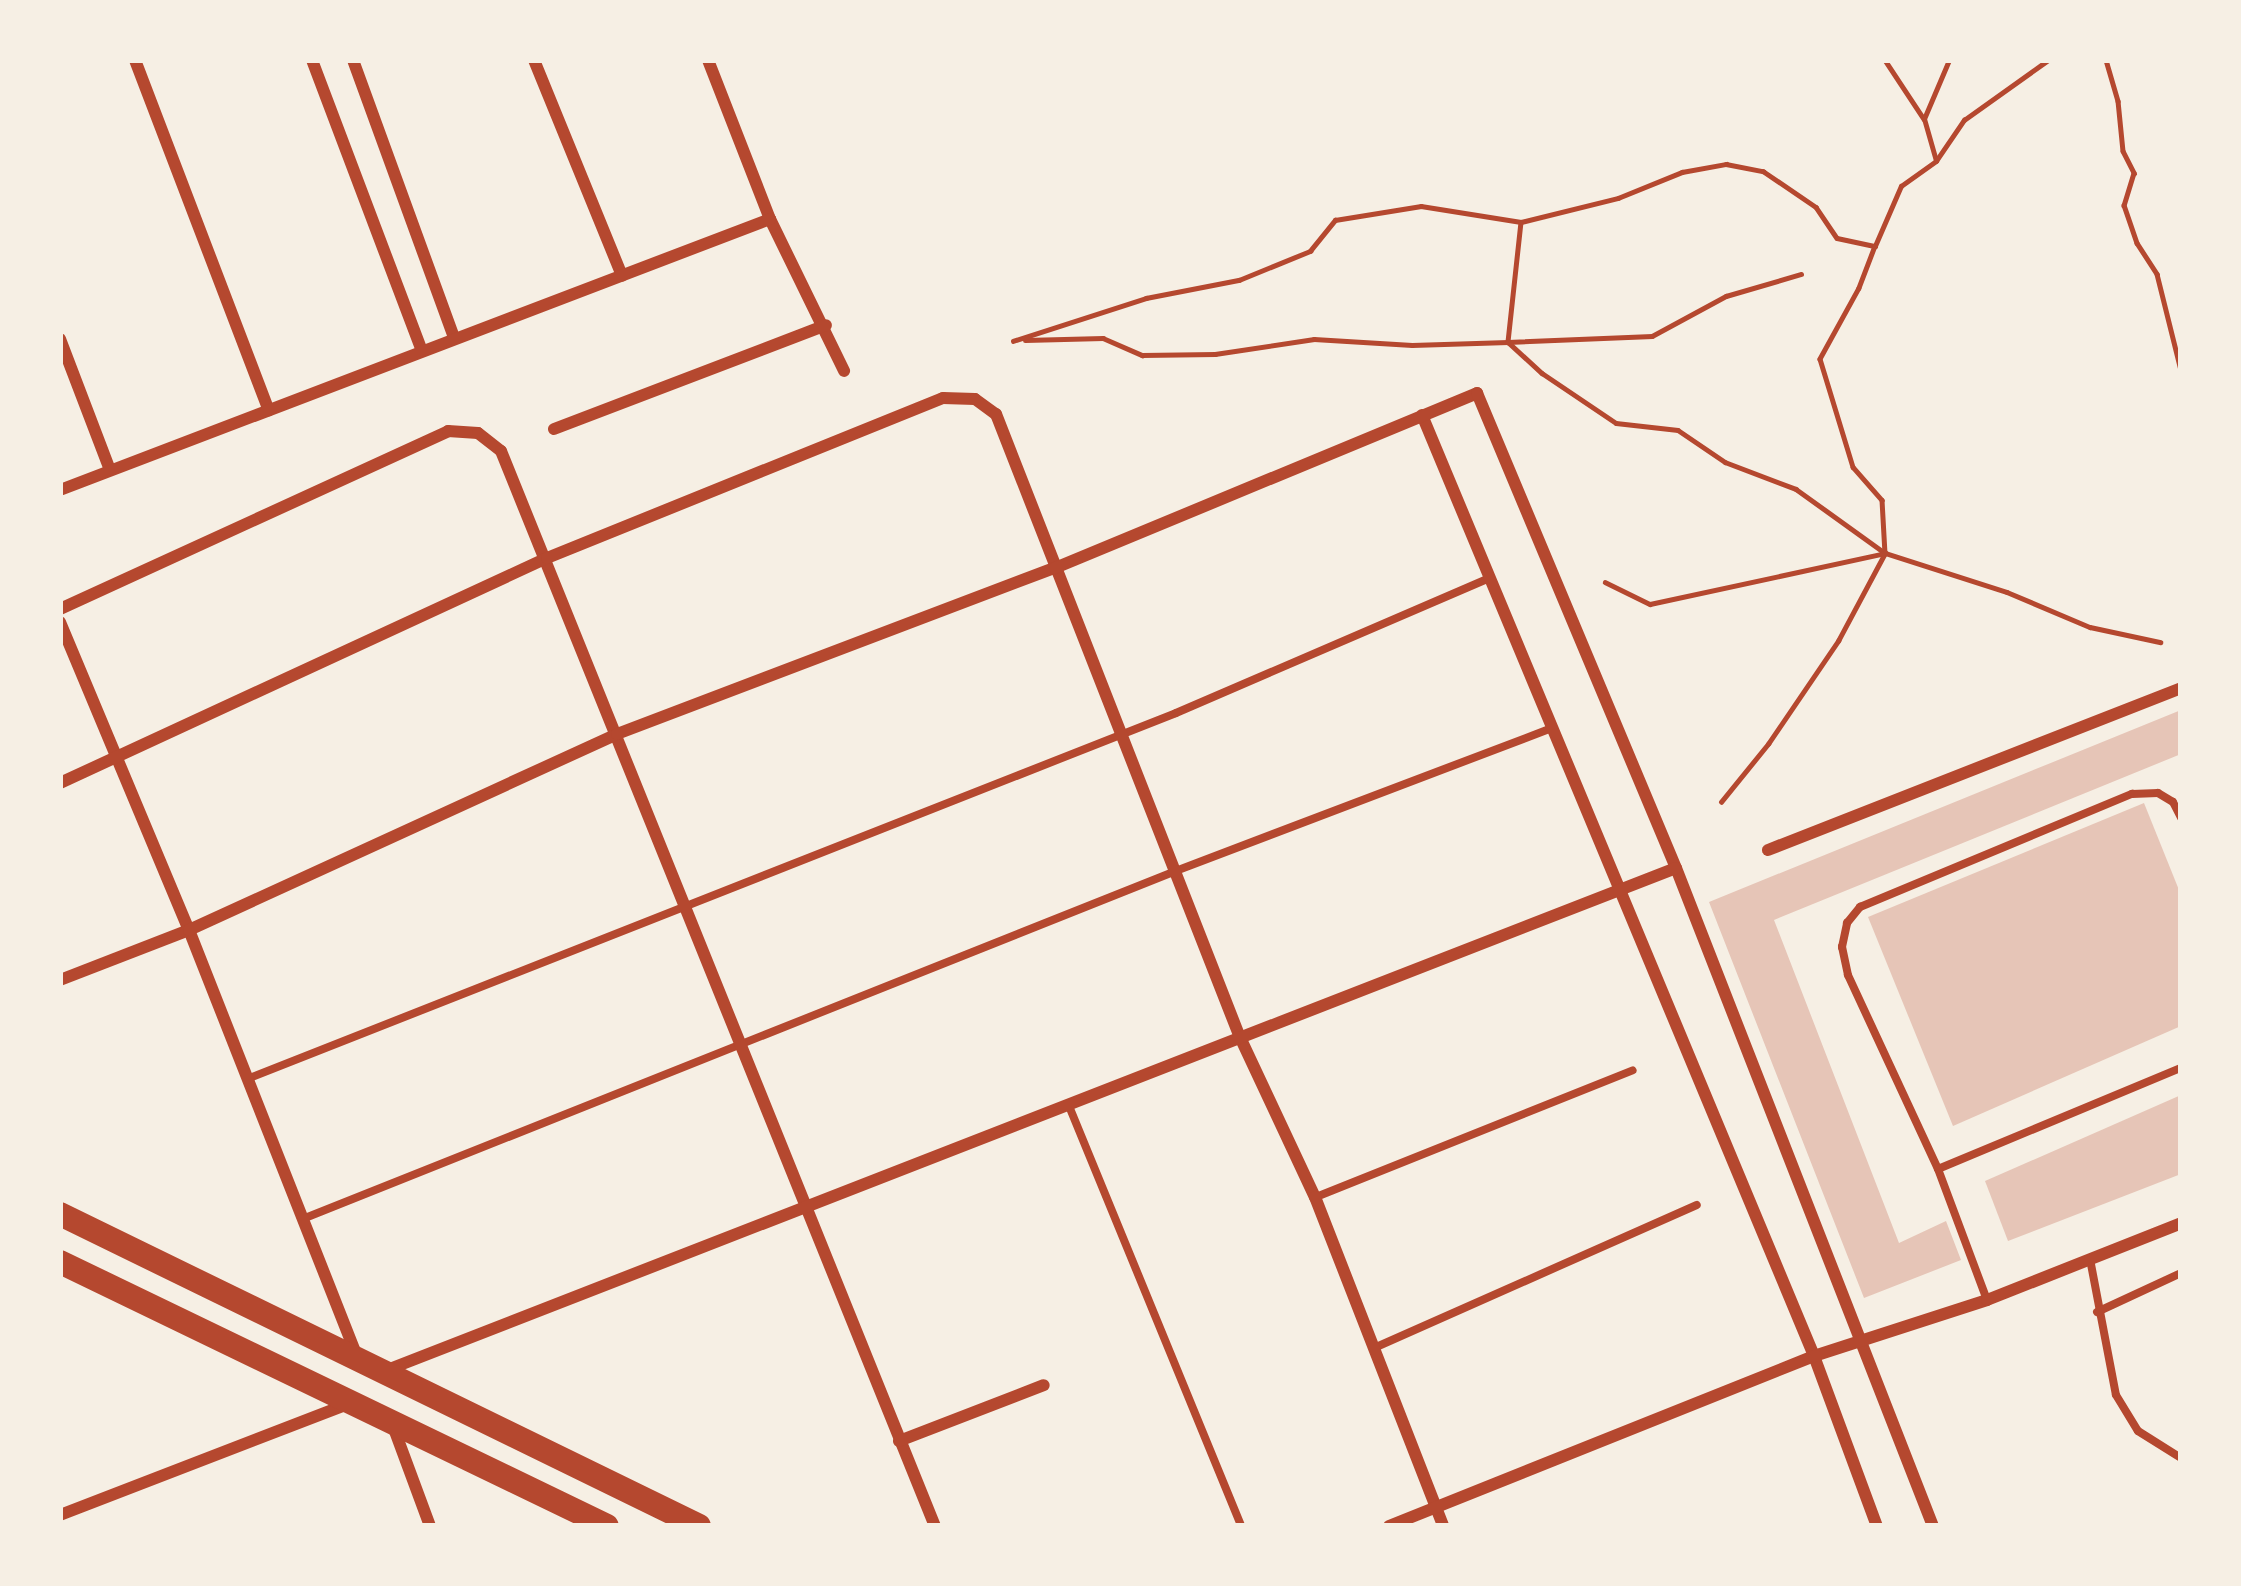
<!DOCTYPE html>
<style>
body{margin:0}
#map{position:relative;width:2241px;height:1586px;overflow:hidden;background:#f6efe4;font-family:"Fira Sans",sans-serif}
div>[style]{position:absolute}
.building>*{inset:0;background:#e6c5b7}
.path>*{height:4.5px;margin:-2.25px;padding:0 2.25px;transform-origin:2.25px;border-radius:2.25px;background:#b5482f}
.service>*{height:8px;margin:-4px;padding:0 4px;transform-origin:4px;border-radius:4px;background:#b5482f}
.minor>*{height:12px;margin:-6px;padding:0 6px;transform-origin:6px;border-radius:6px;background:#b5482f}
.primary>*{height:24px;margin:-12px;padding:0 12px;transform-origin:12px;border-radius:12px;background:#b5482f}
span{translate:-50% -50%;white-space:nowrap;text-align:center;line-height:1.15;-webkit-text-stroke:12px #f6efe4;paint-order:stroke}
.frame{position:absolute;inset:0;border:63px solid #f6efe4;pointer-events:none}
</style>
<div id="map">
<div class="building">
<i style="clip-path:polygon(2181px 710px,2181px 754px,1774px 920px,1899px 1243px,1946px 1221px,1961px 1260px,1864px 1298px,1709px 902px)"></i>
<i style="clip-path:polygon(2144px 803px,2181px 895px,2181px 1026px,1953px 1126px,1868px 917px)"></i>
<i style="clip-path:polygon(2181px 1095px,2181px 1174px,2008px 1241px,1985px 1181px)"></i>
</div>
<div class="path">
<i style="left:1885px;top:60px;width:71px;rotate:56.5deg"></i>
<i style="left:2106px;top:60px;width:43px;rotate:73.7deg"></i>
<i style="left:2118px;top:101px;width:50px;rotate:84.3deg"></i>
<i style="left:2123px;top:151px;width:25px;rotate:63deg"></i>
<i style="left:2134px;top:173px;width:34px;rotate:107deg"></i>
<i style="left:2124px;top:205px;width:40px;rotate:71.1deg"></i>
<i style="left:2137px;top:243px;width:37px;rotate:57deg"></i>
<i style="left:2157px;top:274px;width:99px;rotate:76deg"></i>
<i style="left:1936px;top:161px;width:44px;rotate:-105.9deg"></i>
<i style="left:1924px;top:119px;width:64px;rotate:-67deg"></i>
<i style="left:1521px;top:222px;width:121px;rotate:96.2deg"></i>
<i style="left:1508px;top:342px;width:144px;rotate:-2.4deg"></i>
<i style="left:1652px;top:336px;width:84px;rotate:-28.4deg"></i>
<i style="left:1726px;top:296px;width:78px;rotate:-16.3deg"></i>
<i style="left:1875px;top:246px;width:65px;rotate:-66.6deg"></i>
<i style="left:1901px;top:186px;width:43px;rotate:-35.5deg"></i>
<i style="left:1936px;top:161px;width:50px;rotate:-55.7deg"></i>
<i style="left:1964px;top:120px;width:103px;rotate:-35.5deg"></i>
<i style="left:1025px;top:340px;width:78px;rotate:-1.5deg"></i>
<i style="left:1103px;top:338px;width:43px;rotate:23.6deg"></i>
<i style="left:1142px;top:355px;width:73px;rotate:-0.8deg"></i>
<i style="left:1215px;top:354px;width:100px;rotate:-8.6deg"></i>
<i style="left:1314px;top:339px;width:98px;rotate:3.5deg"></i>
<i style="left:1412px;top:345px;width:96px;rotate:-1.8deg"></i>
<i style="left:1508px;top:342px;width:46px;rotate:42.4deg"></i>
<i style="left:1542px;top:373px;width:89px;rotate:34deg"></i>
<i style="left:1616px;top:423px;width:62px;rotate:6.4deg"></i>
<i style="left:1678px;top:430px;width:57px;rotate:34.2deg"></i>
<i style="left:1725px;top:462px;width:76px;rotate:20.8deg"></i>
<i style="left:1796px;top:489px;width:110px;rotate:35.7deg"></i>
<i style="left:1013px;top:341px;width:140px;rotate:-17.9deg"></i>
<i style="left:1146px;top:298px;width:95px;rotate:-11deg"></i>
<i style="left:1239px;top:280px;width:77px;rotate:-22.2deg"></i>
<i style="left:1310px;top:251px;width:40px;rotate:-51deg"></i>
<i style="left:1335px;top:220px;width:87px;rotate:-9.2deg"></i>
<i style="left:1421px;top:206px;width:101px;rotate:9.1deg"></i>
<i style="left:1521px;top:222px;width:100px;rotate:-13.9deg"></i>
<i style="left:1618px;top:198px;width:69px;rotate:-22.1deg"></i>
<i style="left:1682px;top:172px;width:45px;rotate:-10.3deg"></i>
<i style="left:1726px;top:164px;width:38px;rotate:11deg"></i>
<i style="left:1763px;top:171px;width:64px;rotate:34.2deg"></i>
<i style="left:1816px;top:207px;width:37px;rotate:56deg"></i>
<i style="left:1837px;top:238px;width:39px;rotate:12deg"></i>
<i style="left:1875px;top:246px;width:45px;rotate:110.9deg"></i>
<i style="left:1859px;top:288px;width:81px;rotate:118.8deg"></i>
<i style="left:1820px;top:359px;width:113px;rotate:73deg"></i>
<i style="left:1853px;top:467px;width:44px;rotate:48.7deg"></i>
<i style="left:1882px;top:500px;width:53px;rotate:86.8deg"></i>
<i style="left:1885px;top:553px;width:128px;rotate:17.7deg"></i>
<i style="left:2007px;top:592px;width:90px;rotate:22.9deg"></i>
<i style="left:2090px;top:627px;width:72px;rotate:12.1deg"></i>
<i style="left:1605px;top:582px;width:50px;rotate:26.1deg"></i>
<i style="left:1650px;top:604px;width:240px;rotate:-12.2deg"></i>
<i style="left:1721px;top:802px;width:75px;rotate:-51deg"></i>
<i style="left:1768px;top:744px;width:125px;rotate:-55.8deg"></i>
<i style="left:1838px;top:641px;width:100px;rotate:-61.9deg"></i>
</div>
<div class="service">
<i style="left:247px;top:1079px;width:998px;rotate:-21.5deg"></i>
<i style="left:1176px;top:713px;width:342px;rotate:-23.3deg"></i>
<i style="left:1069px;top:1106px;width:454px;rotate:67.7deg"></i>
<i style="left:1938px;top:1169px;width:263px;rotate:-22.6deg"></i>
<i style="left:1316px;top:1197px;width:341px;rotate:-21.8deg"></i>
<i style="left:305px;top:1218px;width:934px;rotate:-21.73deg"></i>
<i style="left:1173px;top:872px;width:406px;rotate:-20.8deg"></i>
<i style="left:2090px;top:1259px;width:138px;rotate:79.2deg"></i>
<i style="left:2116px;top:1395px;width:42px;rotate:58.6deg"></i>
<i style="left:2138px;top:1431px;width:51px;rotate:32.1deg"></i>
<i style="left:1987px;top:1300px;width:140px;rotate:-110.5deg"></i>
<i style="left:1938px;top:1169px;width:214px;rotate:-114.9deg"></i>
<i style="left:1848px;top:975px;width:29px;rotate:-102deg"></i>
<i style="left:1842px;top:947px;width:25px;rotate:-78deg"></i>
<i style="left:1847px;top:923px;width:21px;rotate:-51deg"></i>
<i style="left:1860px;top:907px;width:295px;rotate:-22.6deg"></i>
<i style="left:2132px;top:794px;width:26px;rotate:-2deg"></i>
<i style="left:2158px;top:793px;width:17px;rotate:31deg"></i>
<i style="left:2173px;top:802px;width:18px;rotate:63deg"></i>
<i style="left:2097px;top:1312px;width:93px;rotate:-24.9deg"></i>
<i style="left:1374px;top:1348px;width:353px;rotate:-23.9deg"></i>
</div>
<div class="minor">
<i style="left:135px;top:60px;width:375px;rotate:69.1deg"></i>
<i style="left:312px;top:60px;width:311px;rotate:69.3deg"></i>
<i style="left:353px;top:60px;width:296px;rotate:70deg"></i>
<i style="left:534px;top:60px;width:233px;rotate:67.8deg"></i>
<i style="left:708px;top:60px;width:171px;rotate:68.7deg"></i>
<i style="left:770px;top:219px;width:169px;rotate:64deg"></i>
<i style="left:60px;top:339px;width:140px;rotate:69.1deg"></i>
<i style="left:1422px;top:415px;width:1019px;rotate:67.38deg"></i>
<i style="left:1814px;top:1356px;width:181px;rotate:69.7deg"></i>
<i style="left:554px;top:429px;width:291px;rotate:-20.9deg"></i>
<i style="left:60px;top:490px;width:760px;rotate:-20.89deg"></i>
<i style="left:60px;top:609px;width:427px;rotate:-24.6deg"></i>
<i style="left:448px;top:431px;width:30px;rotate:4deg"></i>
<i style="left:478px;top:433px;width:29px;rotate:38deg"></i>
<i style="left:501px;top:451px;width:1159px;rotate:68.02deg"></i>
<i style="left:60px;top:622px;width:334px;rotate:67.3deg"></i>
<i style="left:189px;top:930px;width:457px;rotate:68.5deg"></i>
<i style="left:60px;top:783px;width:536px;rotate:-24.8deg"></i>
<i style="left:547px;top:558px;width:427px;rotate:-22deg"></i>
<i style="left:943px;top:398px;width:32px;rotate:2deg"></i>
<i style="left:975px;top:399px;width:26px;rotate:36deg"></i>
<i style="left:996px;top:414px;width:667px;rotate:68.63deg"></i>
<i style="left:1239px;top:1035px;width:179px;rotate:64.9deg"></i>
<i style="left:1315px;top:1197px;width:353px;rotate:68.7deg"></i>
<i style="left:1768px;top:850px;width:444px;rotate:-21.4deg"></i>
<i style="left:60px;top:980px;width:138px;rotate:-21.2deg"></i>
<i style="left:189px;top:930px;width:471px;rotate:-24.6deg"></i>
<i style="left:617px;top:734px;width:468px;rotate:-20.8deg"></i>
<i style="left:1055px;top:568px;width:457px;rotate:-22.5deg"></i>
<i style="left:1477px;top:393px;width:515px;rotate:67.27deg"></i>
<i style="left:1676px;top:868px;width:706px;rotate:68.67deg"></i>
<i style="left:387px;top:1370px;width:1383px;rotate:-21.28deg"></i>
<i style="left:393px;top:1426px;width:107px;rotate:69.7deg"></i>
<i style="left:899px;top:1441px;width:155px;rotate:-21.1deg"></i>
<i style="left:60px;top:1515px;width:311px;rotate:-21.1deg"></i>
<i style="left:1389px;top:1526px;width:458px;rotate:-21.8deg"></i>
<i style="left:1814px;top:1356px;width:182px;rotate:-17.9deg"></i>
<i style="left:1987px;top:1300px;width:209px;rotate:-21.6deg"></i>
</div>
<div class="primary">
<i style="left:60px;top:1214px;width:711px;rotate:26.02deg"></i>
<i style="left:60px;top:1262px;width:607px;rotate:25.76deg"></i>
</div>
<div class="frame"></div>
</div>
